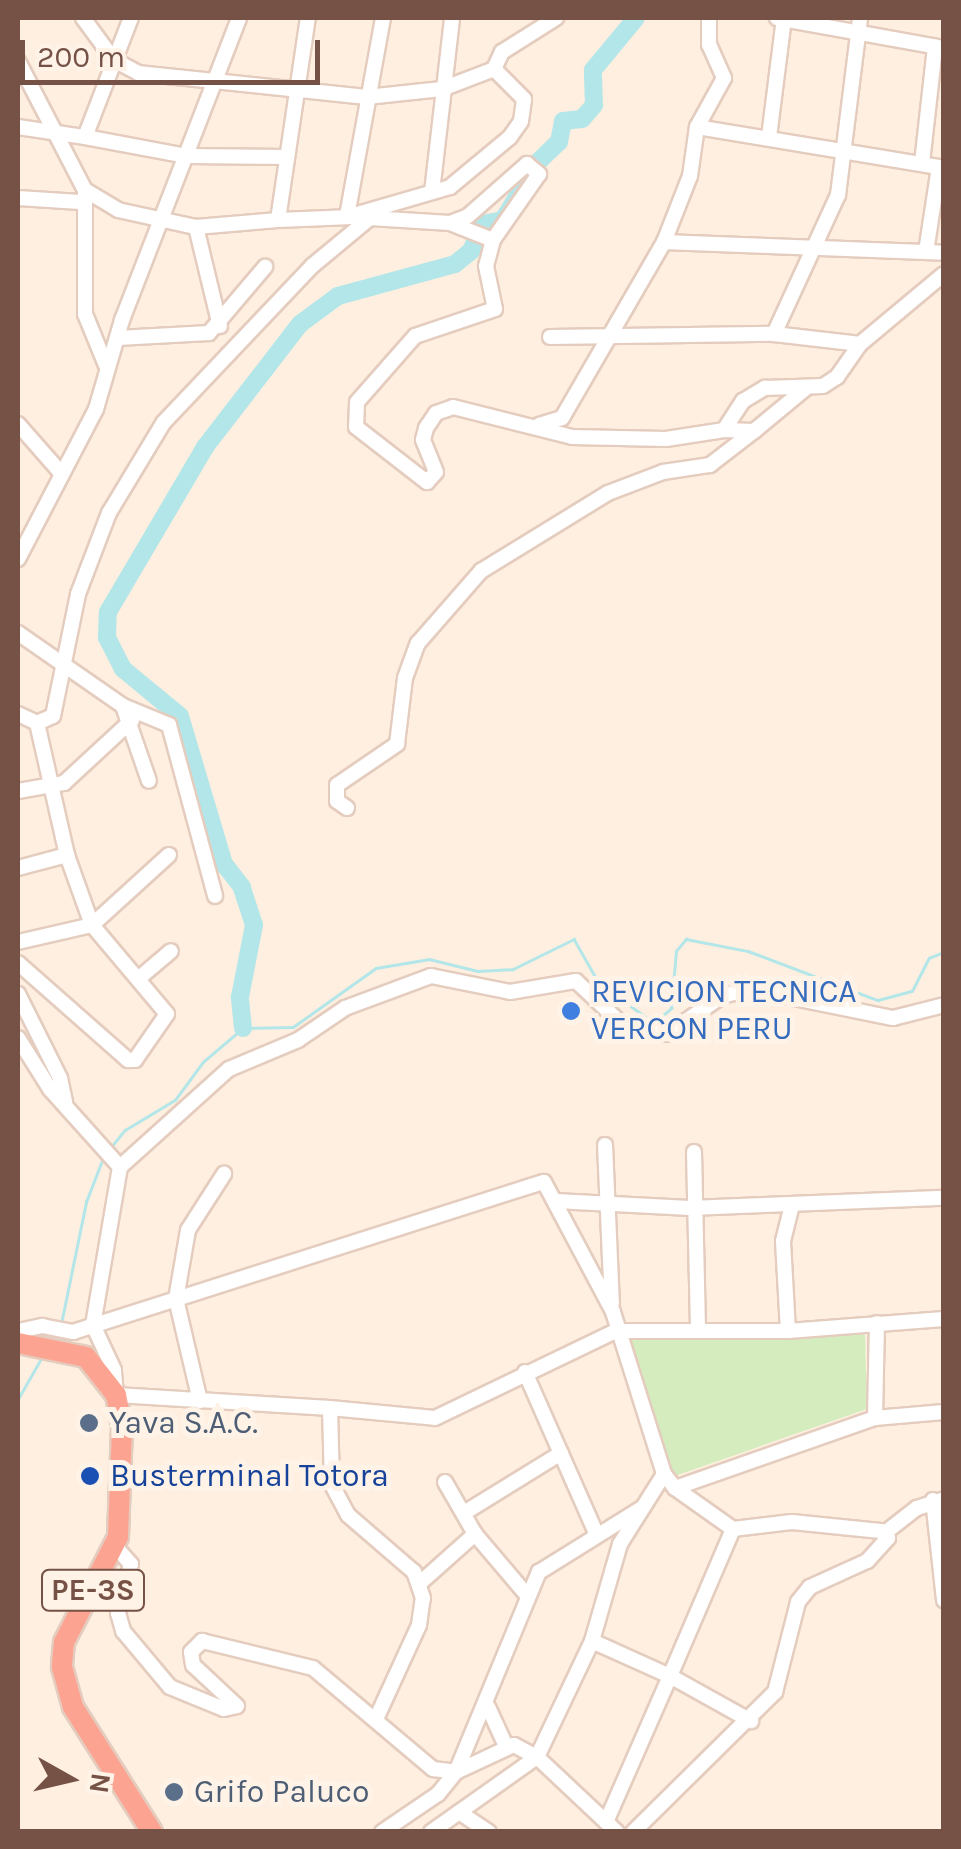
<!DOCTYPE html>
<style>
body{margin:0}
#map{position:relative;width:961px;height:1849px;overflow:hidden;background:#feefe0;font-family:Karla,sans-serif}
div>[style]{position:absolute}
.green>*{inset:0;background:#d5ecbe}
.stream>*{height:2.5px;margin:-1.25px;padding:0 1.25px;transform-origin:1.25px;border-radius:1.25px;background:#b3e6e8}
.river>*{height:18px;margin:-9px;padding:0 9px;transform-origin:9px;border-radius:9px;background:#b3e6e8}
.roads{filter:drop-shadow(2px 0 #e4ccbe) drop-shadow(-2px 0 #e4ccbe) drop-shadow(0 2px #e4ccbe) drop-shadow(0 -2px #e4ccbe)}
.minor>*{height:14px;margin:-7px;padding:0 7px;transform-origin:7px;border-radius:7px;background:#fff}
.highway>*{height:20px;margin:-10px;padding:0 10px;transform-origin:10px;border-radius:10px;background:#fda392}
.dots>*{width:28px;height:28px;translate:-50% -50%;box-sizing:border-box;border:5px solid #fff3e8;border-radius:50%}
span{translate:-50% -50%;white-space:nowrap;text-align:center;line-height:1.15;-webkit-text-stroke:10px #fff3e8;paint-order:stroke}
.shield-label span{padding:2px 8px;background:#fff3e8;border:2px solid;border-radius:8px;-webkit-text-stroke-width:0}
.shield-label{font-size:30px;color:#765246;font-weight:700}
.shop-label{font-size:32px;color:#366cbe}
.left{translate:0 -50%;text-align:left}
.service-label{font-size:32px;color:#4e5e75}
.transit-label{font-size:32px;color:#164399}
.frame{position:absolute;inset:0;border:20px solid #765246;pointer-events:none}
.north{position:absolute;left:20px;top:1729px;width:100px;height:100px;-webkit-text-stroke:8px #fff3e8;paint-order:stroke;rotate:98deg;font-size:28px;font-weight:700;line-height:40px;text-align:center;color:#765246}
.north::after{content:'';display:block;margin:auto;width:35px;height:45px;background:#765246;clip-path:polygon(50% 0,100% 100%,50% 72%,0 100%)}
.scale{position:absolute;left:20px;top:40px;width:300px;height:45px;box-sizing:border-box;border:5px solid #765246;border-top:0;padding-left:12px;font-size:30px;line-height:35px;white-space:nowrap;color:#765246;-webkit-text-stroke:8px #fff3e8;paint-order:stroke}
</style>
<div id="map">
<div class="green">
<i style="clip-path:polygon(865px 1335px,867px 1409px,672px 1477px,621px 1336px)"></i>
</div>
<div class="stream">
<i style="left:111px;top:1147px;width:22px;rotate:-51deg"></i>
<i style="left:125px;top:1130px;width:58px;rotate:-31deg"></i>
<i style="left:175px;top:1100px;width:47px;rotate:-53.6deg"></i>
<i style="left:203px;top:1062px;width:52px;rotate:-40.4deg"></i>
<i style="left:243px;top:1028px;width:50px;rotate:-1.1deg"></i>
<i style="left:293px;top:1027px;width:102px;rotate:-35.4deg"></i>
<i style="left:376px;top:968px;width:54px;rotate:-9.6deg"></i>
<i style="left:429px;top:959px;width:50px;rotate:13.8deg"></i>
<i style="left:478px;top:971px;width:35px;rotate:-3deg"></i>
<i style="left:513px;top:969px;width:68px;rotate:-26.2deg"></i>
<i style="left:574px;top:939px;width:51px;rotate:60.4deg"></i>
<i style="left:599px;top:983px;width:68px;rotate:36deg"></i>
<i style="left:654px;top:1023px;width:23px;rotate:-41deg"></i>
<i style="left:671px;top:1008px;width:57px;rotate:-85deg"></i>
<i style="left:676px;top:951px;width:16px;rotate:-50deg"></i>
<i style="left:686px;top:939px;width:63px;rotate:11deg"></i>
<i style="left:748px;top:951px;width:139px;rotate:20.7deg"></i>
<i style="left:878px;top:1000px;width:35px;rotate:-15deg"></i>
<i style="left:912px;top:991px;width:37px;rotate:-63deg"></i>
<i style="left:929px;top:958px;width:16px;rotate:-22deg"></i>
<i style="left:61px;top:1324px;width:125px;rotate:-78.4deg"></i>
<i style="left:86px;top:1202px;width:47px;rotate:-68.9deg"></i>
<i style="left:18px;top:1399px;width:48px;rotate:-60.3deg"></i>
</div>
<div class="river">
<i style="left:243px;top:1028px;width:31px;rotate:-96deg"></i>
<i style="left:240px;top:997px;width:73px;rotate:-79deg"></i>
<i style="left:254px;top:925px;width:40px;rotate:-108deg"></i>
<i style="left:242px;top:887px;width:29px;rotate:-128deg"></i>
<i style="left:224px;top:864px;width:154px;rotate:-106.6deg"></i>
<i style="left:180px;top:716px;width:74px;rotate:-140.5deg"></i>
<i style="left:123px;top:669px;width:36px;rotate:-117deg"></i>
<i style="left:107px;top:637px;width:25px;rotate:-88deg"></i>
<i style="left:108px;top:612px;width:191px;rotate:-59.5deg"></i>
<i style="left:205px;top:447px;width:155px;rotate:-52.3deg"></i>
<i style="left:300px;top:324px;width:47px;rotate:-36.4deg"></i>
<i style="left:338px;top:296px;width:121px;rotate:-15.3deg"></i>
<i style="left:455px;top:264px;width:21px;rotate:-39deg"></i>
<i style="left:471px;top:251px;width:30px;rotate:-66deg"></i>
<i style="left:483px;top:224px;width:20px;rotate:-11deg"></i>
<i style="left:503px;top:220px;width:69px;rotate:-58.6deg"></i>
<i style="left:539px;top:161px;width:28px;rotate:-44deg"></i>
<i style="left:559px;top:142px;width:21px;rotate:-79deg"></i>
<i style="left:563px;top:121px;width:19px;rotate:-6deg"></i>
<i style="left:582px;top:119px;width:18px;rotate:-49deg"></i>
<i style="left:594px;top:105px;width:35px;rotate:-92deg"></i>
<i style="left:593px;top:70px;width:67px;rotate:-50.4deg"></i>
</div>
<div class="roads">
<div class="minor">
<i style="left:83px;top:18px;width:52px;rotate:53.6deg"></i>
<i style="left:114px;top:60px;width:27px;rotate:28deg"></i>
<i style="left:138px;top:73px;width:230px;rotate:6deg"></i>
<i style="left:367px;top:97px;width:75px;rotate:-6.1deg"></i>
<i style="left:442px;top:89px;width:56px;rotate:-21deg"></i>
<i style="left:494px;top:69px;width:19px;rotate:-65deg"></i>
<i style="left:502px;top:52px;width:64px;rotate:-32.2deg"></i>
<i style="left:383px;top:18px;width:202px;rotate:100.3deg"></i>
<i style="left:347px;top:217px;width:107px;rotate:-16.2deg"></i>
<i style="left:450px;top:187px;width:78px;rotate:-39.8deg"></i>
<i style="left:510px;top:137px;width:19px;rotate:-55deg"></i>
<i style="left:521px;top:121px;width:22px;rotate:-82deg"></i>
<i style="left:524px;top:99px;width:42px;rotate:-135deg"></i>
<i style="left:777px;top:18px;width:170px;rotate:10.2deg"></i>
<i style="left:18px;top:61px;width:145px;rotate:62.6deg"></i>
<i style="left:85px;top:190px;width:124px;rotate:90deg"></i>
<i style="left:85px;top:314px;width:58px;rotate:67.8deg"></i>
<i style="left:18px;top:127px;width:68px;rotate:8.5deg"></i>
<i style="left:85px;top:137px;width:128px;rotate:-68.9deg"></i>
<i style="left:697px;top:127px;width:250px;rotate:9.4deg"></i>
<i style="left:85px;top:137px;width:104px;rotate:10.6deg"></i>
<i style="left:187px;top:156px;width:99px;rotate:0.6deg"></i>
<i style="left:769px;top:137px;width:120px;rotate:-82.8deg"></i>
<i style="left:922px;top:163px;width:117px;rotate:-83.6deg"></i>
<i style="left:85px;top:190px;width:39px;rotate:31deg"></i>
<i style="left:118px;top:210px;width:80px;rotate:12.3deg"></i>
<i style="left:196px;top:227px;width:82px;rotate:-4.9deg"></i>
<i style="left:278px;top:220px;width:204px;rotate:-81.6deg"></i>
<i style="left:432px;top:192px;width:175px;rotate:-83.4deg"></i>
<i style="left:18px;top:198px;width:62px;rotate:3.7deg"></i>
<i style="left:278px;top:220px;width:74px;rotate:-2.3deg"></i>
<i style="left:450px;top:223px;width:46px;rotate:21.6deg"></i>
<i style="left:196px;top:227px;width:102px;rotate:76.4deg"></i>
<i style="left:664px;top:242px;width:280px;rotate:2.2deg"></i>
<i style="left:926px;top:252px;width:86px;rotate:-81.3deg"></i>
<i style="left:774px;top:334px;width:153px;rotate:-65.3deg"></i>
<i style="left:838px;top:195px;width:178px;rotate:-82.9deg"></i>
<i style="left:550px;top:337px;width:224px;rotate:-0.8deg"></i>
<i style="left:774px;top:334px;width:87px;rotate:6.6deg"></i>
<i style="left:118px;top:338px;width:91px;rotate:-3.1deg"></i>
<i style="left:209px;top:333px;width:87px;rotate:-49.7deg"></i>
<i style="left:18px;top:424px;width:65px;rotate:48.7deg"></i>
<i style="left:539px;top:425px;width:24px;rotate:-17deg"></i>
<i style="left:562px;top:418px;width:203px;rotate:-59.9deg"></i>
<i style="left:664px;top:242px;width:71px;rotate:-68.5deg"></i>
<i style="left:690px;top:176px;width:49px;rotate:-81.9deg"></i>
<i style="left:697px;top:127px;width:56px;rotate:-61.1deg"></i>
<i style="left:724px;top:78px;width:36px;rotate:-114deg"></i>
<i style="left:709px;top:45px;width:27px;rotate:-90deg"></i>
<i style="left:724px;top:430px;width:30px;rotate:2deg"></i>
<i style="left:754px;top:431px;width:67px;rotate:-39.6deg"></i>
<i style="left:18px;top:559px;width:169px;rotate:-62.5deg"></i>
<i style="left:96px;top:409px;width:93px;rotate:-73.7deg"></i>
<i style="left:122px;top:320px;width:324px;rotate:-68.8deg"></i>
<i style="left:18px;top:633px;width:128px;rotate:34.8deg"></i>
<i style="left:123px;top:706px;width:79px;rotate:70.9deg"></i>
<i style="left:123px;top:706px;width:50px;rotate:22.4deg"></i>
<i style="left:169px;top:725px;width:177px;rotate:74.9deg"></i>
<i style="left:18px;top:714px;width:21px;rotate:25deg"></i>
<i style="left:37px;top:723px;width:17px;rotate:-24deg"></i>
<i style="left:53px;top:716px;width:125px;rotate:-78.4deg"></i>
<i style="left:78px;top:594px;width:87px;rotate:-69.1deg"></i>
<i style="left:109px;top:513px;width:106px;rotate:-58.9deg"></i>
<i style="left:164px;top:422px;width:215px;rotate:-46.5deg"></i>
<i style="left:312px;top:266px;width:75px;rotate:-39.6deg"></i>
<i style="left:370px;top:218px;width:80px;rotate:3.6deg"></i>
<i style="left:450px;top:223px;width:19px;rotate:-21deg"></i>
<i style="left:468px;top:216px;width:79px;rotate:-41.4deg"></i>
<i style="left:527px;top:164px;width:16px;rotate:40deg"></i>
<i style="left:539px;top:174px;width:80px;rotate:124.9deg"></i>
<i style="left:493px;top:240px;width:27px;rotate:105deg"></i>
<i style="left:486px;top:266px;width:44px;rotate:78.2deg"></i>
<i style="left:495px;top:309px;width:84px;rotate:161.4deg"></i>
<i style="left:415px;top:336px;width:88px;rotate:131.3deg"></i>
<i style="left:357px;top:402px;width:25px;rotate:92deg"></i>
<i style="left:356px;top:427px;width:90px;rotate:37.8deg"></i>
<i style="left:427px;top:482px;width:13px;rotate:-48deg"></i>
<i style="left:436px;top:472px;width:35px;rotate:-112deg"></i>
<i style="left:423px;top:440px;width:12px;rotate:-76deg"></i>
<i style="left:426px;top:428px;width:18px;rotate:-56deg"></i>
<i style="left:436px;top:413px;width:18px;rotate:-19deg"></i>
<i style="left:453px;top:407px;width:123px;rotate:14.1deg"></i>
<i style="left:572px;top:437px;width:94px;rotate:1.2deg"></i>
<i style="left:666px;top:439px;width:59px;rotate:-8.8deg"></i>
<i style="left:724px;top:430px;width:35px;rotate:-57deg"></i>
<i style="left:743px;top:401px;width:26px;rotate:-31deg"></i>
<i style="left:765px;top:388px;width:58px;rotate:-2deg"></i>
<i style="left:823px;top:386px;width:17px;rotate:-33deg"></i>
<i style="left:837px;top:377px;width:40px;rotate:-55.1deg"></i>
<i style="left:860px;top:344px;width:109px;rotate:-39.8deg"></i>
<i style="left:18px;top:791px;width:47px;rotate:-9.9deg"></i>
<i style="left:64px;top:783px;width:93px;rotate:-42.8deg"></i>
<i style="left:347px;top:808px;width:12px;rotate:-145deg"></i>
<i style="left:337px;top:801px;width:16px;rotate:-90deg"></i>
<i style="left:337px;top:785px;width:73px;rotate:-34.3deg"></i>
<i style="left:397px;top:744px;width:66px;rotate:-83.1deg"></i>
<i style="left:405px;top:678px;width:37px;rotate:-70deg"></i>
<i style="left:418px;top:643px;width:96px;rotate:-48.8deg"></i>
<i style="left:481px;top:571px;width:149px;rotate:-31.6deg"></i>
<i style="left:608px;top:493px;width:59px;rotate:-20.9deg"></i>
<i style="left:663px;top:472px;width:48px;rotate:-8.5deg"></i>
<i style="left:710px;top:465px;width:56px;rotate:-37.7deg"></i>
<i style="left:18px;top:868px;width:51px;rotate:-14.9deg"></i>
<i style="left:18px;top:942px;width:76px;rotate:-12.9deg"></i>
<i style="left:92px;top:925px;width:104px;rotate:-42.3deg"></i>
<i style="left:18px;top:963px;width:147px;rotate:41.4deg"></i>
<i style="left:128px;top:1060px;width:7px"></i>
<i style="left:135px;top:1060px;width:56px;rotate:-55.2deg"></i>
<i style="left:167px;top:1014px;width:116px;rotate:-130.1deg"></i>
<i style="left:92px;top:925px;width:74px;rotate:-109.7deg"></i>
<i style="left:67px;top:855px;width:135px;rotate:-102.8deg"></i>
<i style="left:138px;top:979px;width:43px;rotate:-40.3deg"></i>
<i style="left:18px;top:994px;width:94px;rotate:63.4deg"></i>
<i style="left:60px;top:1078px;width:25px;rotate:78deg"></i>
<i style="left:18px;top:1038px;width:60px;rotate:57.9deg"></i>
<i style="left:50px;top:1089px;width:105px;rotate:48.1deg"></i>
<i style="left:605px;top:1145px;width:159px;rotate:87.5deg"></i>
<i style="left:694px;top:1152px;width:179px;rotate:88.7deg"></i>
<i style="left:556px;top:1201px;width:134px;rotate:3deg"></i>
<i style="left:690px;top:1208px;width:254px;rotate:-2.3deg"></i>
<i style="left:18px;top:1331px;width:25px;rotate:-12deg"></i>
<i style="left:42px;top:1326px;width:32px;rotate:11deg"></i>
<i style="left:73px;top:1332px;width:494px;rotate:-17.7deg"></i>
<i style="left:544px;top:1182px;width:147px;rotate:62deg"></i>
<i style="left:613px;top:1312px;width:170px;rotate:72.5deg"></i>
<i style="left:664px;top:1474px;width:18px;rotate:52deg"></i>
<i style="left:675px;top:1488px;width:71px;rotate:35.3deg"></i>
<i style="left:733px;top:1529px;width:59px;rotate:-6.8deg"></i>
<i style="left:792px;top:1522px;width:89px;rotate:5.8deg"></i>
<i style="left:881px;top:1531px;width:10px;rotate:45deg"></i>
<i style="left:888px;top:1538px;width:31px;rotate:132deg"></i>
<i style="left:867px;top:1561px;width:63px;rotate:155.5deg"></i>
<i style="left:810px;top:1587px;width:19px;rotate:129deg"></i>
<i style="left:798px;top:1602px;width:93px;rotate:104.3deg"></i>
<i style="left:775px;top:1692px;width:199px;rotate:135.4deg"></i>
<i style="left:788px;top:1331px;width:90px;rotate:-93.2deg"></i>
<i style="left:783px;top:1241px;width:36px;rotate:-76deg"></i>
<i style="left:525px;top:1372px;width:178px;rotate:66.2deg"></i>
<i style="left:200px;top:1401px;width:105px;rotate:-103.2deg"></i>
<i style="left:176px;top:1299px;width:70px;rotate:-80.1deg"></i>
<i style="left:188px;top:1230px;width:67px;rotate:-57.3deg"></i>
<i style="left:330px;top:1408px;width:214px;rotate:-176.5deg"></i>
<i style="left:116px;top:1395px;width:25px;rotate:-95deg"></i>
<i style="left:114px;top:1370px;width:50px;rotate:-115deg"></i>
<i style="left:93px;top:1325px;width:160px;rotate:-80.3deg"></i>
<i style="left:120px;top:1167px;width:147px;rotate:-42deg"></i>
<i style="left:229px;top:1069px;width:75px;rotate:-22.8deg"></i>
<i style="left:298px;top:1040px;width:57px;rotate:-34.2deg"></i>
<i style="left:345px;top:1008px;width:92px;rotate:-20.4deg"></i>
<i style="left:431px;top:976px;width:81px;rotate:11.4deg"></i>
<i style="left:510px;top:992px;width:67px;rotate:-9.5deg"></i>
<i style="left:576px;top:981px;width:69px;rotate:43.2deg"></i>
<i style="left:626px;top:1028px;width:41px;rotate:8.3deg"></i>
<i style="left:667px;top:1034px;width:67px;rotate:-34.6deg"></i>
<i style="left:722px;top:996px;width:29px;rotate:-14deg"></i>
<i style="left:750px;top:989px;width:146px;rotate:11.5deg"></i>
<i style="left:893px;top:1018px;width:53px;rotate:-14.3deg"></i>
<i style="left:875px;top:1418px;width:69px;rotate:-5deg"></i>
<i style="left:445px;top:1482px;width:60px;rotate:60deg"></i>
<i style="left:675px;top:1488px;width:212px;rotate:-19.3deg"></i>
<i style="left:875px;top:1418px;width:95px;rotate:-88.8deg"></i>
<i style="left:933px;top:1500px;width:101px;rotate:83.7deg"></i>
<i style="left:464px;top:1513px;width:114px;rotate:-31.7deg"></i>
<i style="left:886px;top:1532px;width:39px;rotate:-38deg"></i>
<i style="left:917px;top:1508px;width:28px;rotate:-18deg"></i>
<i style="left:116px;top:1547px;width:23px;rotate:49deg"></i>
<i style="left:131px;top:1564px;width:51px;rotate:104.9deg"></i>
<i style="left:118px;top:1613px;width:19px;rotate:74deg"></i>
<i style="left:123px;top:1631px;width:73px;rotate:50deg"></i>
<i style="left:170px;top:1687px;width:58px;rotate:22.2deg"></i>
<i style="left:224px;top:1709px;width:13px;rotate:-13deg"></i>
<i style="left:237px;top:1706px;width:60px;rotate:-137deg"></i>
<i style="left:193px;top:1665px;width:13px;rotate:-99deg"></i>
<i style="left:191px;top:1652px;width:16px;rotate:-45deg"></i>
<i style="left:202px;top:1641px;width:114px;rotate:13.7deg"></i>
<i style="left:313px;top:1668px;width:157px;rotate:40.1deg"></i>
<i style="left:433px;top:1769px;width:23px;rotate:7deg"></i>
<i style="left:456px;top:1772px;width:64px;rotate:-25deg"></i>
<i style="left:514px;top:1745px;width:26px;rotate:28deg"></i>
<i style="left:537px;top:1757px;width:110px;rotate:43.2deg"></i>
<i style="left:420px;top:1583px;width:74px;rotate:-41.7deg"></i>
<i style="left:475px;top:1534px;width:80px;rotate:49.6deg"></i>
<i style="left:592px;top:1641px;width:101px;rotate:-73.9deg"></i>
<i style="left:620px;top:1544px;width:83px;rotate:-57.8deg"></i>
<i style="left:488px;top:1707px;width:41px;rotate:65.3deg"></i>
<i style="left:376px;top:1719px;width:103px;rotate:-65.4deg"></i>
<i style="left:419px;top:1625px;width:27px;rotate:-82deg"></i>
<i style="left:423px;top:1598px;width:28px;rotate:-109deg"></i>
<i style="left:414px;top:1572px;width:87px;rotate:-139.2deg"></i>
<i style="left:348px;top:1515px;width:34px;rotate:-118deg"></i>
<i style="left:332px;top:1485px;width:77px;rotate:-91.5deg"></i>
<i style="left:330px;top:1408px;width:105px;rotate:5.4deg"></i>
<i style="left:435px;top:1418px;width:201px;rotate:-25.7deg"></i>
<i style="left:616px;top:1331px;width:172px"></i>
<i style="left:788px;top:1331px;width:156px;rotate:-4.4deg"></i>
<i style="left:459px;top:1812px;width:36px;rotate:34deg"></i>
<i style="left:606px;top:1822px;width:159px;rotate:-66.3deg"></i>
<i style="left:670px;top:1676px;width:93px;rotate:29.1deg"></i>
<i style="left:382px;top:1832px;width:68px;rotate:-34.2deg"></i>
<i style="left:438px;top:1794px;width:28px;rotate:-51deg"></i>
<i style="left:456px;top:1772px;width:217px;rotate:-67.5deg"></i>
<i style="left:539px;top:1572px;width:121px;rotate:-31.9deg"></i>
<i style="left:431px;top:1832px;width:130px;rotate:-35.3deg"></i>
<i style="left:537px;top:1757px;width:128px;rotate:-64.6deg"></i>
<i style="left:592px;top:1641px;width:85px;rotate:24.2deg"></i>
<i style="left:670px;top:1676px;width:160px;rotate:-66.8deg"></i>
</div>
<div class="highway">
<i style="left:18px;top:1343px;width:69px;rotate:11.6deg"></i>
<i style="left:86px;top:1357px;width:48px;rotate:51.7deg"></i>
<i style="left:116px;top:1395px;width:33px;rotate:79deg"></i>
<i style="left:122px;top:1427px;width:110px;rotate:92.1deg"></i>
<i style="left:118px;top:1537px;width:118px;rotate:117.2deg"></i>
<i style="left:64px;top:1642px;width:25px;rotate:95deg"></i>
<i style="left:62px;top:1667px;width:41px;rotate:74.6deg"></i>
<i style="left:73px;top:1707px;width:148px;rotate:57.7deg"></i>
</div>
</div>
<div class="dots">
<i style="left:571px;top:1011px;background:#3f7fe0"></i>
<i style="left:89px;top:1423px;background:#5c6f8a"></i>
<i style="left:90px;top:1476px;background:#1a4fb4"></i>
<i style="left:174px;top:1792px;background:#5c6f8a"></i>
</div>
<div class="shield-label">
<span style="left:93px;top:1590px">PE-3S</span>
</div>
<div class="shop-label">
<span class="left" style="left:591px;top:1011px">REVICION TECNICA<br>VERCON PERU</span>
</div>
<div class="service-label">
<span class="left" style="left:109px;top:1423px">Yava S.A.C.</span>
<span class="left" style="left:194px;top:1792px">Grifo Paluco</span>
</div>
<div class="transit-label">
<span class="left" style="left:110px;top:1476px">Busterminal Totora</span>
</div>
<div class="frame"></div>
<div class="north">N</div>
<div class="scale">200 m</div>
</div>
